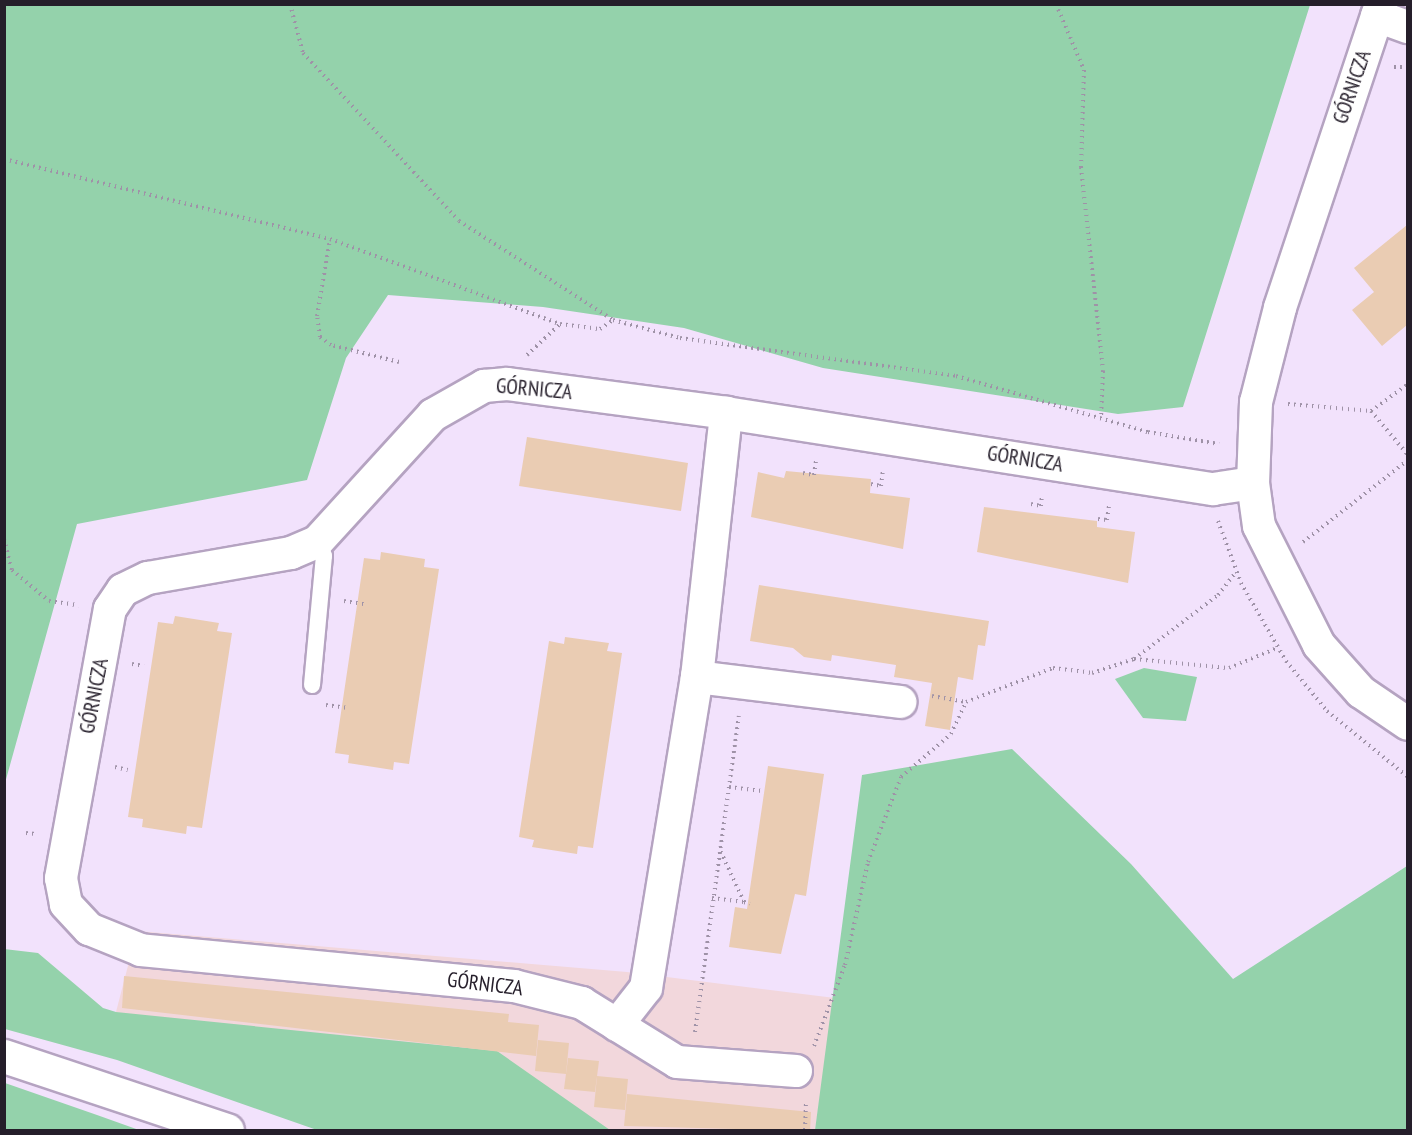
<!DOCTYPE html>
<meta charset="utf-8">
<style>
body{margin:0}
#map{position:relative;width:1412px;height:1135px;overflow:hidden;background:#f2e2fc;font-family:"PT Sans Narrow",sans-serif}
div>[style]{position:absolute}
.industrial>*{inset:0;background:#f2d7dc}
.green>*{inset:0;background:#94d2ab}
.building>*{inset:0;background:#eaccb3}
.path>*{height:4px;margin-top:-2px;transform-origin:0;background:repeating-linear-gradient(90deg,#9f92a7 0 1.5px,transparent 0 6px)}
.roads{filter:drop-shadow(2px 0 #b5a3c1) drop-shadow(-2px 0 #b5a3c1) drop-shadow(0 2px #b5a3c1) drop-shadow(0 -2px #b5a3c1)}
.lane>*{height:16px;margin:-8px;padding:0 8px;transform-origin:8px;border-radius:8px;background:#fff}
.street>*{height:32px;margin:-16px;padding:0 16px;transform-origin:16px;border-radius:16px;background:#fff}
.highway>*{height:33px;margin:-16.5px;padding:0 16.5px;transform-origin:16.5px;border-radius:16.5px;background:#fff}
span{translate:-50% -50%;white-space:nowrap;text-align:center;line-height:1.15;-webkit-text-stroke:4.5px #fff;paint-order:stroke}
.street-label{font-size:21px;color:#251e2a}
.frame{position:absolute;inset:0;border:6px solid #251e2a;pointer-events:none}
</style>
<div id="map">
<div class="industrial">
<i style="clip-path:polygon(137px 931px,627px 972px,835px 998px,815px 1130px,610px 1130px,116px 1012px)"></i>
</div>
<div class="green">
<i style="clip-path:polygon(4px 5px,5px 4px,1310px 5px,1183px 407px,1118px 414px,823px 368px,684px 328px,543px 307px,388px 295px,346px 358px,307px 480px,77px 524px,5px 783px)"></i>
<i style="clip-path:polygon(1144px 668px,1197px 677px,1186px 721px,1143px 718px,1115px 679px)"></i>
<i style="clip-path:polygon(1012px 749px,1131px 864px,1233px 979px,1407px 866px,1407px 1130px,815px 1130px,862px 775px)"></i>
<i style="clip-path:polygon(4px 949px,38px 953px,103px 1008px,116px 1012px,497px 1051px,610px 1130px,317px 1130px,117px 1060px,5px 1029px)"></i>
<i style="clip-path:polygon(5px 1083px,97px 1115px,139px 1130px,5px 1130px)"></i>
</div>
<div class="building">
<i style="clip-path:polygon(1407px 225px,1407px 325px,1382px 346px,1352px 310px,1374px 292px,1354px 268px)"></i>
<i style="clip-path:polygon(527px 437px,688px 463px,681px 511px,519px 486px)"></i>
<i style="clip-path:polygon(786px 471px,871px 479px,870px 493px,910px 498px,903px 549px,751px 517px,758px 472px,784px 478px)"></i>
<i style="clip-path:polygon(984px 507px,1097px 521px,1097px 527px,1135px 532px,1128px 583px,977px 552px)"></i>
<i style="clip-path:polygon(381px 552px,425px 559px,424px 567px,439px 569px,409px 764px,394px 762px,393px 770px,348px 763px,349px 755px,335px 753px,364px 558px,380px 560px)"></i>
<i style="clip-path:polygon(759px 585px,989px 621px,985px 646px,978px 645px,973px 680px,958px 677px,950px 730px,925px 726px,932px 683px,894px 677px,896px 665px,832px 655px,831px 661px,804px 657px,793px 648px,750px 641px)"></i>
<i style="clip-path:polygon(175px 616px,219px 623px,217px 631px,232px 633px,202px 828px,187px 826px,186px 834px,142px 827px,143px 819px,128px 817px,158px 622px,173px 624px)"></i>
<i style="clip-path:polygon(565px 637px,609px 643px,607px 651px,622px 653px,593px 848px,578px 846px,577px 854px,532px 847px,534px 840px,519px 837px,549px 641px,564px 644px)"></i>
<i style="clip-path:polygon(768px 766px,824px 774px,806px 896px,795px 894px,781px 954px,729px 947px,735px 907px,747px 909px)"></i>
<i style="clip-path:polygon(124px 976px,509px 1014px,508px 1022px,539px 1025px,536px 1056px,122px 1008px)"></i>
<i style="clip-path:polygon(538px 1040px,569px 1043px,566px 1074px,535px 1071px)"></i>
<i style="clip-path:polygon(568px 1058px,599px 1061px,595px 1092px,564px 1089px)"></i>
<i style="clip-path:polygon(597px 1076px,628px 1079px,625px 1110px,594px 1107px)"></i>
<i style="clip-path:polygon(627px 1094px,811px 1112px,810px 1131px,624px 1126px)"></i>
</div>
<div class="path">
<i style="left:290px;top:4px;width:51px;rotate:75.1deg"></i>
<i style="left:303px;top:53px;width:229px;rotate:47.1deg"></i>
<i style="left:459px;top:221px;width:183px;rotate:32.7deg"></i>
<i style="left:613px;top:320px;width:69px;rotate:15deg"></i>
<i style="left:680px;top:338px;width:279px;rotate:7.8deg"></i>
<i style="left:956px;top:376px;width:200px;rotate:16.3deg"></i>
<i style="left:1148px;top:432px;width:72px;rotate:9.6deg"></i>
<i style="left:1056px;top:4px;width:72px;rotate:67deg"></i>
<i style="left:1084px;top:70px;width:97px;rotate:91.8deg"></i>
<i style="left:1081px;top:167px;width:205px;rotate:83.8deg"></i>
<i style="left:1103px;top:371px;width:47px;rotate:92.4deg"></i>
<i style="left:1394px;top:67px;width:14px"></i>
<i style="left:4px;top:159px;width:336px;rotate:13.8deg"></i>
<i style="left:527px;top:355px;width:45px;rotate:-43.2deg"></i>
<i style="left:560px;top:324px;width:40px;rotate:7.1deg"></i>
<i style="left:600px;top:329px;width:16px;rotate:-35deg"></i>
<i style="left:399px;top:362px;width:70px;rotate:-166deg"></i>
<i style="left:331px;top:345px;width:14px;rotate:-144deg"></i>
<i style="left:320px;top:337px;width:21px;rotate:-98deg"></i>
<i style="left:317px;top:316px;width:78px;rotate:-80.4deg"></i>
<i style="left:330px;top:239px;width:245px;rotate:20.3deg"></i>
<i style="left:1288px;top:404px;width:83px;rotate:4.8deg"></i>
<i style="left:1371px;top:411px;width:57px;rotate:49.9deg"></i>
<i style="left:1371px;top:411px;width:46px;rotate:-36.1deg"></i>
<i style="left:803px;top:473px;width:11px;rotate:10deg"></i>
<i style="left:814px;top:475px;width:15px;rotate:-82deg"></i>
<i style="left:871px;top:484px;width:10px;rotate:11deg"></i>
<i style="left:881px;top:486px;width:16px;rotate:-83deg"></i>
<i style="left:1031px;top:504px;width:10px;rotate:11deg"></i>
<i style="left:1041px;top:506px;width:11px;rotate:-85deg"></i>
<i style="left:1098px;top:519px;width:9px;rotate:6deg"></i>
<i style="left:1107px;top:520px;width:14px;rotate:-82deg"></i>
<i style="left:1218px;top:521px;width:66px;rotate:69.6deg"></i>
<i style="left:1241px;top:583px;width:90px;rotate:60deg"></i>
<i style="left:1286px;top:661px;width:65px;rotate:50.6deg"></i>
<i style="left:1327px;top:711px;width:104px;rotate:39.2deg"></i>
<i style="left:4px;top:539px;width:32px;rotate:76deg"></i>
<i style="left:12px;top:570px;width:48px;rotate:40deg"></i>
<i style="left:49px;top:601px;width:30px;rotate:8deg"></i>
<i style="left:1303px;top:542px;width:133px;rotate:-38deg"></i>
<i style="left:344px;top:601px;width:20px;rotate:9deg"></i>
<i style="left:1134px;top:659px;width:106px;rotate:-37.3deg"></i>
<i style="left:1218px;top:595px;width:29px;rotate:-52deg"></i>
<i style="left:132px;top:664px;width:12px;rotate:9deg"></i>
<i style="left:932px;top:696px;width:35px;rotate:10deg"></i>
<i style="left:966px;top:702px;width:93px;rotate:-21.3deg"></i>
<i style="left:1053px;top:668px;width:39px;rotate:7deg"></i>
<i style="left:1092px;top:673px;width:44px;rotate:-18.4deg"></i>
<i style="left:1134px;top:659px;width:95px;rotate:5.4deg"></i>
<i style="left:1229px;top:668px;width:52px;rotate:-22.6deg"></i>
<i style="left:326px;top:705px;width:22px;rotate:8deg"></i>
<i style="left:115px;top:767px;width:13px;rotate:13deg"></i>
<i style="left:729px;top:787px;width:35px;rotate:7deg"></i>
<i style="left:26px;top:833px;width:10px;rotate:6deg"></i>
<i style="left:712px;top:898px;width:32px;rotate:7deg"></i>
<i style="left:744px;top:902px;width:57px;rotate:-114.8deg"></i>
<i style="left:744px;top:902px;width:6px;rotate:18deg"></i>
<i style="left:695px;top:1032px;width:319px;rotate:-82.1deg"></i>
<i style="left:814px;top:1046px;width:87px;rotate:-69.1deg"></i>
<i style="left:845px;top:965px;width:106px;rotate:-77.4deg"></i>
<i style="left:868px;top:862px;width:91px;rotate:-68.8deg"></i>
<i style="left:901px;top:777px;width:66px;rotate:-40.7deg"></i>
<i style="left:951px;top:734px;width:35px;rotate:-65deg"></i>
<i style="left:805px;top:1130px;width:29px;rotate:-88deg"></i>
</div>
<div class="roads">
<div class="lane">
<i style="left:312px;top:685px;width:130px;rotate:-84.7deg"></i>
<i style="left:324px;top:556px;width:16px;rotate:-117deg"></i>
</div>
<div class="street">
<i style="left:1381px;top:4px;width:320px;rotate:108.4deg"></i>
<i style="left:1280px;top:308px;width:97px;rotate:104.3deg"></i>
<i style="left:1256px;top:402px;width:81px;rotate:92.1deg"></i>
<i style="left:1253px;top:483px;width:43px;rotate:82.1deg"></i>
<i style="left:1259px;top:526px;width:133px;rotate:63.2deg"></i>
<i style="left:1319px;top:645px;width:63px;rotate:48.2deg"></i>
<i style="left:1361px;top:692px;width:57px;rotate:34.2deg"></i>
<i style="left:1377px;top:16px;width:33px;rotate:20deg"></i>
<i style="left:697px;top:677px;width:205px;rotate:7deg"></i>
<i style="left:617px;top:1025px;width:47px;rotate:-51.9deg"></i>
<i style="left:646px;top:988px;width:315px;rotate:-80.7deg"></i>
<i style="left:697px;top:677px;width:266px;rotate:-83.7deg"></i>
<i style="left:796px;top:1071px;width:119px;rotate:-175.7deg"></i>
<i style="left:677px;top:1062px;width:112px;rotate:-148.2deg"></i>
<i style="left:582px;top:1003px;width:70px;rotate:-166deg"></i>
<i style="left:514px;top:986px;width:375px;rotate:-174.5deg"></i>
<i style="left:141px;top:950px;width:56px;rotate:-158deg"></i>
<i style="left:89px;top:929px;width:34px;rotate:-133deg"></i>
<i style="left:66px;top:904px;width:26px;rotate:-101deg"></i>
<i style="left:61px;top:878px;width:273px;rotate:-79.7deg"></i>
<i style="left:110px;top:609px;width:23px;rotate:-56deg"></i>
<i style="left:123px;top:590px;width:28px;rotate:-26deg"></i>
<i style="left:148px;top:578px;width:145px;rotate:-9.9deg"></i>
<i style="left:291px;top:553px;width:28px;rotate:-23deg"></i>
<i style="left:317px;top:542px;width:172px;rotate:-47.6deg"></i>
<i style="left:433px;top:415px;width:59px;rotate:-29.6deg"></i>
<i style="left:484px;top:386px;width:23px;rotate:-5deg"></i>
<i style="left:507px;top:384px;width:221px;rotate:7.5deg"></i>
<i style="left:726px;top:413px;width:493px;rotate:8.9deg"></i>
<i style="left:1213px;top:489px;width:40px;rotate:-8.5deg"></i>
</div>
<div class="highway">
<i style="left:4px;top:1056px;width:235px;rotate:18.4deg"></i>
</div>
</div>
<div class="street-label">
<span style="left:1352px;top:87px;rotate:-71deg">GÓRNICZA</span>
<span style="left:534px;top:389px;rotate:5deg">GÓRNICZA</span>
<span style="left:1025px;top:459px;rotate:9deg">GÓRNICZA</span>
<span style="left:94px;top:696px;rotate:-79deg">GÓRNICZA</span>
<span style="left:485px;top:984px;rotate:7deg">GÓRNICZA</span>
</div>
<div class="frame"></div>
</div>
